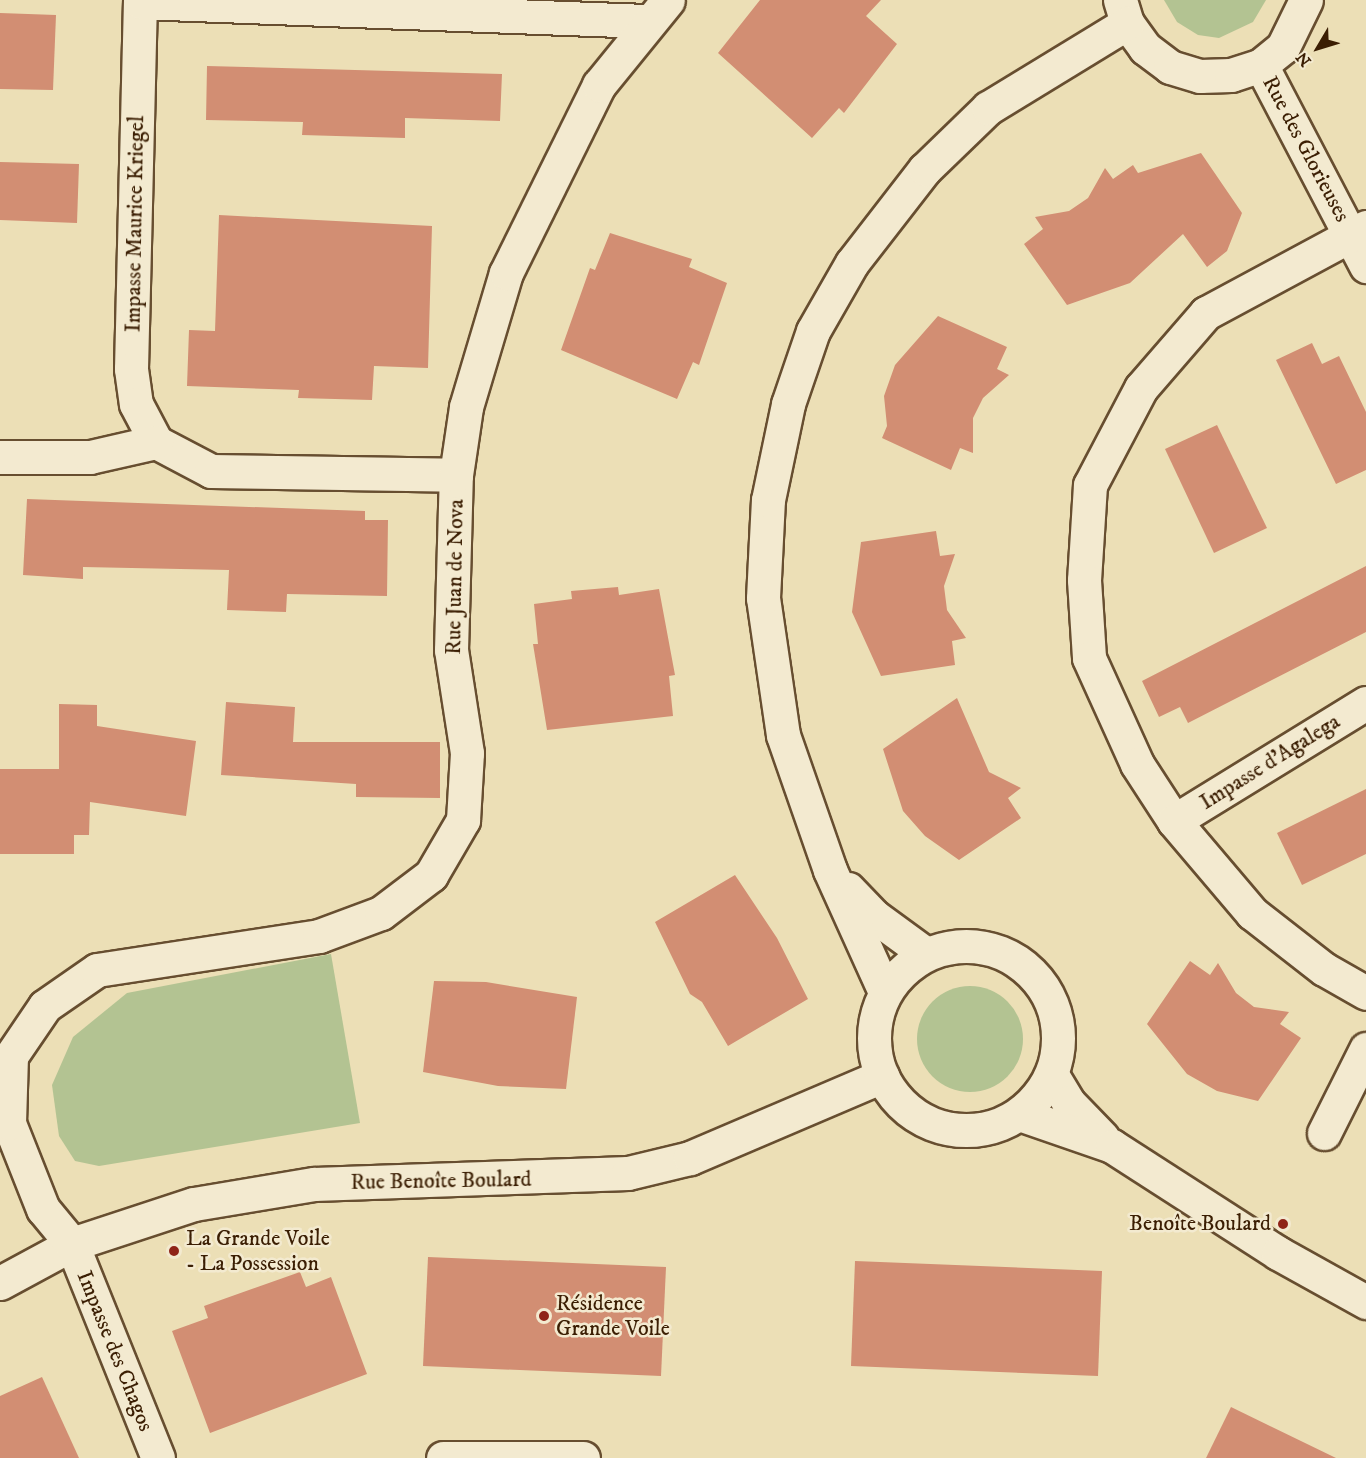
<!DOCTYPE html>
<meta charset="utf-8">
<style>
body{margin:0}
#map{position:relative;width:1366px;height:1458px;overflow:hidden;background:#ecdfb6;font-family:"IM FELL DW Pica",serif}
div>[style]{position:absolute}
.green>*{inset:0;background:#b3c392}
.round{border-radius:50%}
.building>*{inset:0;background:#d28e73}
.roads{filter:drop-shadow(2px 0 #674e30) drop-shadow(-2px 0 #674e30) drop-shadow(0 2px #674e30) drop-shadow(0 -2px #674e30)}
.street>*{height:33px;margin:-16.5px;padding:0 16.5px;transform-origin:16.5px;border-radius:16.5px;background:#f3ead0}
.secondary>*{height:33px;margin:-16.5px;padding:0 16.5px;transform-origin:16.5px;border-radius:16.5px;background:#f3ead0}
.secondary>.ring{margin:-16.5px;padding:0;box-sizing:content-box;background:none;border:33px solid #f3ead0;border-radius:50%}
.dots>*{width:16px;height:16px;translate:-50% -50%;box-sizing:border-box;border:3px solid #f3ead0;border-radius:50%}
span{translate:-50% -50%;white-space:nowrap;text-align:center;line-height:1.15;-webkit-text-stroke:5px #f3ead0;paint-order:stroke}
.street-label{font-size:22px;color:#3b1e03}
.poi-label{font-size:22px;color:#3b1e03}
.right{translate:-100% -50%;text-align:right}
.left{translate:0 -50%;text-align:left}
.north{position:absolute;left:1288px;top:18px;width:60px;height:60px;-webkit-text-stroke:4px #f3ead0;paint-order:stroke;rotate:232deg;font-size:16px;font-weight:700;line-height:24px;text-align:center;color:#3b1e03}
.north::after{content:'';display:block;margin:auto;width:21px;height:27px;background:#3b1e03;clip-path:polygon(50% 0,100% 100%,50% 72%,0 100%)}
</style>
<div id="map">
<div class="green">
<i style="clip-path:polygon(1164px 0,1266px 0,1253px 22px,1219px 38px,1198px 35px,1177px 22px)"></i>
<i style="clip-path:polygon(331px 954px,360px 1123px,99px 1166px,75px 1161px,59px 1136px,52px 1085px,73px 1037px,127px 993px)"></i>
<i class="round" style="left:917px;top:986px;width:106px;height:106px"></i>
</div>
<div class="building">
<i style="clip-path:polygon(760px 0,881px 0,866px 16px,897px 44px,844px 113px,839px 108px,812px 138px,718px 53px)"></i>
<i style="clip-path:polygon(0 13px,56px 15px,53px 90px,0 89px)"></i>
<i style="clip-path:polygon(207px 66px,502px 74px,500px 121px,405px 118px,405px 138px,302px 135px,303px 122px,206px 120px)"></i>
<i style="clip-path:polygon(1201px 153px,1242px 213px,1227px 251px,1207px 267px,1183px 234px,1130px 283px,1067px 305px,1024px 244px,1043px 229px,1035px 217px,1069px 211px,1088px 198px,1105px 168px,1113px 179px,1133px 165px,1138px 173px)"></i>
<i style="clip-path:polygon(0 162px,79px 164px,77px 223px,0 220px)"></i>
<i style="clip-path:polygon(219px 215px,432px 226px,428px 368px,374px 366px,372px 400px,298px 398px,299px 390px,187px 386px,189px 330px,215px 331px)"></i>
<i style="clip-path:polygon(610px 233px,692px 259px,689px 267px,727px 283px,699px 365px,693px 362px,677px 399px,561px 350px,590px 268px,595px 270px)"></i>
<i style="clip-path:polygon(938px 316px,1007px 347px,997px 369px,1009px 375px,983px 398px,973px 418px,973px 453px,960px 448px,951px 470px,882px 438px,887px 426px,884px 396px,895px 365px)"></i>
<i style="clip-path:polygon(1312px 343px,1322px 364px,1339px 356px,1366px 412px,1366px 470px,1336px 484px,1276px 360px)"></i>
<i style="clip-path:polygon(1217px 425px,1267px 528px,1214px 553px,1165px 449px)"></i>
<i style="clip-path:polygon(27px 499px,365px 511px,365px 520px,388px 520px,387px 596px,287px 594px,286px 612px,227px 610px,229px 570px,83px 567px,83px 579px,23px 575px)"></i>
<i style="clip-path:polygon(936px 531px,940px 556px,955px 554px,944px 586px,947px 610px,966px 638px,952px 641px,955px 665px,881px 676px,852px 612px,861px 542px)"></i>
<i style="clip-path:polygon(1366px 566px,1366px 632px,1188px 723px,1180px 707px,1159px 717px,1142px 681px)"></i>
<i style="clip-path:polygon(618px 587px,619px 595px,659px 589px,675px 675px,669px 676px,673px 716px,547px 730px,533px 644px,538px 644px,534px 604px,572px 599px,571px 591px)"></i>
<i style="clip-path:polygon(957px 698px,989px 772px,1021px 788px,1008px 798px,1021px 818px,959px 860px,925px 836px,903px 811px,883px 749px)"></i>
<i style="clip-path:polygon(226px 702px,295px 707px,293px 742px,440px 742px,440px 798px,356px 797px,356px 784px,221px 775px)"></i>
<i style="clip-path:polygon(59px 704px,97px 705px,97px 726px,196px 741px,186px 816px,90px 802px,89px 835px,74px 835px,74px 854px,0 854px,0 769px,59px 769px)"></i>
<i style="clip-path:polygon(1366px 789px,1366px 854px,1302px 885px,1277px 833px)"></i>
<i style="clip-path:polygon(735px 875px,777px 938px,808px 999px,728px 1046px,702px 1002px,690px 994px,655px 922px)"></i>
<i style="clip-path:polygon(1190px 961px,1210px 975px,1218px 963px,1236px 993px,1254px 1007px,1289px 1012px,1280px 1024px,1301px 1038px,1258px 1101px,1217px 1091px,1187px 1074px,1147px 1024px)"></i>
<i style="clip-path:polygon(434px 981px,486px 982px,577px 997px,566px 1089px,498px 1086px,423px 1072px)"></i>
<i style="clip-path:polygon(428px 1257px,666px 1267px,661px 1376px,423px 1366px)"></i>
<i style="clip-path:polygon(855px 1261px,1102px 1271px,1098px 1376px,851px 1366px)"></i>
<i style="clip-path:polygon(300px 1272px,306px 1287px,331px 1277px,367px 1374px,210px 1433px,172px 1331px,208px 1318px,204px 1306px)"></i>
<i style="clip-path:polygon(42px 1377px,79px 1458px,0 1458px,0 1396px)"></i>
<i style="clip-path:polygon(1231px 1407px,1336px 1458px,1206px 1458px)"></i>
</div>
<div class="roads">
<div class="street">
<i style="left:140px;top:0;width:369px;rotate:91.4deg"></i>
<i style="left:131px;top:369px;width:35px;rotate:82deg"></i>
<i style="left:136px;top:404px;width:43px;rotate:62.2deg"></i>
<i style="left:156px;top:442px;width:62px;rotate:27.8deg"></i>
<i style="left:211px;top:471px;width:245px;rotate:0.9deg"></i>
<i style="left:140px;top:2px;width:507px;rotate:2.15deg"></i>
<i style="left:1261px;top:65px;width:227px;rotate:62.4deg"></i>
<i style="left:1366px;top:227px;width:182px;rotate:151.7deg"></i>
<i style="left:1206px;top:313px;width:99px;rotate:130.9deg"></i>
<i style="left:1141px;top:388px;width:110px;rotate:117.7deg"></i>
<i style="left:1090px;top:485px;width:95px;rotate:93.6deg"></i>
<i style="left:1084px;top:580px;width:78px;rotate:86.3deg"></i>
<i style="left:1089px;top:658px;width:116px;rotate:65.6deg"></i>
<i style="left:1137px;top:764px;width:68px;rotate:57deg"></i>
<i style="left:1174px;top:821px;width:121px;rotate:49.7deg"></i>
<i style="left:1252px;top:913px;width:91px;rotate:37.9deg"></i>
<i style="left:1324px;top:969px;width:48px;rotate:29.7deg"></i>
<i style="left:0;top:457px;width:90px"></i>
<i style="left:90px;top:457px;width:68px;rotate:-12.8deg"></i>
<i style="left:1174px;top:821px;width:225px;rotate:-31.6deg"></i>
<i style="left:1324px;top:1133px;width:94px;rotate:-63.4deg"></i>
<i style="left:0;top:1283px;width:82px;rotate:-28.4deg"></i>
<i style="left:72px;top:1244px;width:128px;rotate:-18.2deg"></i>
<i style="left:194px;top:1204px;width:122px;rotate:-9.5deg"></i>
<i style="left:314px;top:1184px;width:314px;rotate:-2deg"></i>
<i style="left:628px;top:1173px;width:64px;rotate:-13.6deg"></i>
<i style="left:690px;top:1158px;width:209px;rotate:-23.1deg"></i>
<i style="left:158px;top:1458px;width:231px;rotate:-111.9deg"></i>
<i style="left:72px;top:1244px;width:45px;rotate:-129.6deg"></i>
<i style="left:43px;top:1209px;width:92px;rotate:-111.6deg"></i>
<i style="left:9px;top:1123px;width:67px;rotate:-88.3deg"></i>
<i style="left:11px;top:1056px;width:60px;rotate:-55.8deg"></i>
<i style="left:45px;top:1006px;width:63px;rotate:-34.7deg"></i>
<i style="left:97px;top:970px;width:225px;rotate:-8.7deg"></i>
<i style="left:319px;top:936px;width:66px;rotate:-20.4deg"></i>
<i style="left:381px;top:913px;width:63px;rotate:-37.2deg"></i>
<i style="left:431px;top:875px;width:64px;rotate:-59.8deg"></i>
<i style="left:463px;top:820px;width:67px;rotate:-86.6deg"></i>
<i style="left:467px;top:753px;width:104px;rotate:-98.8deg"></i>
<i style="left:451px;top:650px;width:175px;rotate:-88.4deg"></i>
<i style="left:456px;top:475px;width:69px;rotate:-81.6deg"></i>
<i style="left:466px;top:407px;width:140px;rotate:-73.4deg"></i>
<i style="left:506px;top:273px;width:210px;rotate:-63.7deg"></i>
<i style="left:599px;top:85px;width:109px;rotate:-50.9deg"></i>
<i style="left:443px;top:1458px;width:140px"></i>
</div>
<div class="secondary">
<i style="left:1120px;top:0;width:24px;rotate:73deg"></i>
<i style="left:1127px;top:23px;width:31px;rotate:54deg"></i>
<i style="left:1145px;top:48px;width:31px;rotate:37deg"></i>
<i style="left:1170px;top:67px;width:31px;rotate:17deg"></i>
<i style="left:1200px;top:76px;width:31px;rotate:-2deg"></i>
<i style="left:1231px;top:75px;width:32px;rotate:-18deg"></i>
<i style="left:1261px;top:65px;width:28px;rotate:-39deg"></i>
<i style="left:1283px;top:47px;width:52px;rotate:-63.9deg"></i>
<i style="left:848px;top:889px;width:37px;rotate:46deg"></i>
<i style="left:874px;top:916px;width:64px;rotate:36.2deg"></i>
<i class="ring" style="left:874px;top:946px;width:151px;height:151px"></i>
<i style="left:885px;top:992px;width:134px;rotate:-114.3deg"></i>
<i style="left:830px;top:870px;width:143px;rotate:-109.2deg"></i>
<i style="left:783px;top:735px;width:138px;rotate:-98.3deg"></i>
<i style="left:763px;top:598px;width:98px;rotate:-87.1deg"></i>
<i style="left:768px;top:500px;width:98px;rotate:-78.2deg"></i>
<i style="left:788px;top:404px;width:77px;rotate:-71.1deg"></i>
<i style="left:813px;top:331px;width:78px;rotate:-60.2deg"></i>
<i style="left:852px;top:263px;width:119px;rotate:-52.2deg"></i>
<i style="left:925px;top:169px;width:88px;rotate:-44.1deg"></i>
<i style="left:988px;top:108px;width:163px;rotate:-31.4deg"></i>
<i style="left:1052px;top:1075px;width:31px;rotate:59deg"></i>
<i style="left:1068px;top:1102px;width:49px;rotate:45.8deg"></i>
<i style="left:1019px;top:1114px;width:98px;rotate:19deg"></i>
<i style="left:1112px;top:1146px;width:197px;rotate:32.8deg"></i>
<i style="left:1278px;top:1253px;width:101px;rotate:29.1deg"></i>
</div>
</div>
<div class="dots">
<i style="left:1283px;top:1224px;background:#8f2418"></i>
<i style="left:174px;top:1251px;background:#8f2418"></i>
<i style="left:544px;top:1316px;background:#8f2418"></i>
</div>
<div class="street-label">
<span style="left:1306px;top:149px;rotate:62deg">Rue des Glorieuses</span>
<span style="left:135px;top:224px;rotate:-89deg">Impasse Maurice Kriegel</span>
<span style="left:455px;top:577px;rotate:-89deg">Rue Juan de Nova</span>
<span style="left:1270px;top:762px;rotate:-32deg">Impasse d'Agalega</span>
<span style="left:441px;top:1181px;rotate:-1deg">Rue Benoîte Boulard</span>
<span style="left:115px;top:1351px;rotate:68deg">Impasse des Chagos</span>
</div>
<div class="poi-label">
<span class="right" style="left:1271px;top:1224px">Benoîte Boulard</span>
<span class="left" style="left:186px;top:1251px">La Grande Voile<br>- La Possession</span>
<span class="left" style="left:556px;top:1316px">Résidence<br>Grande Voile</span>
</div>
<div class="north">N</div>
</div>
